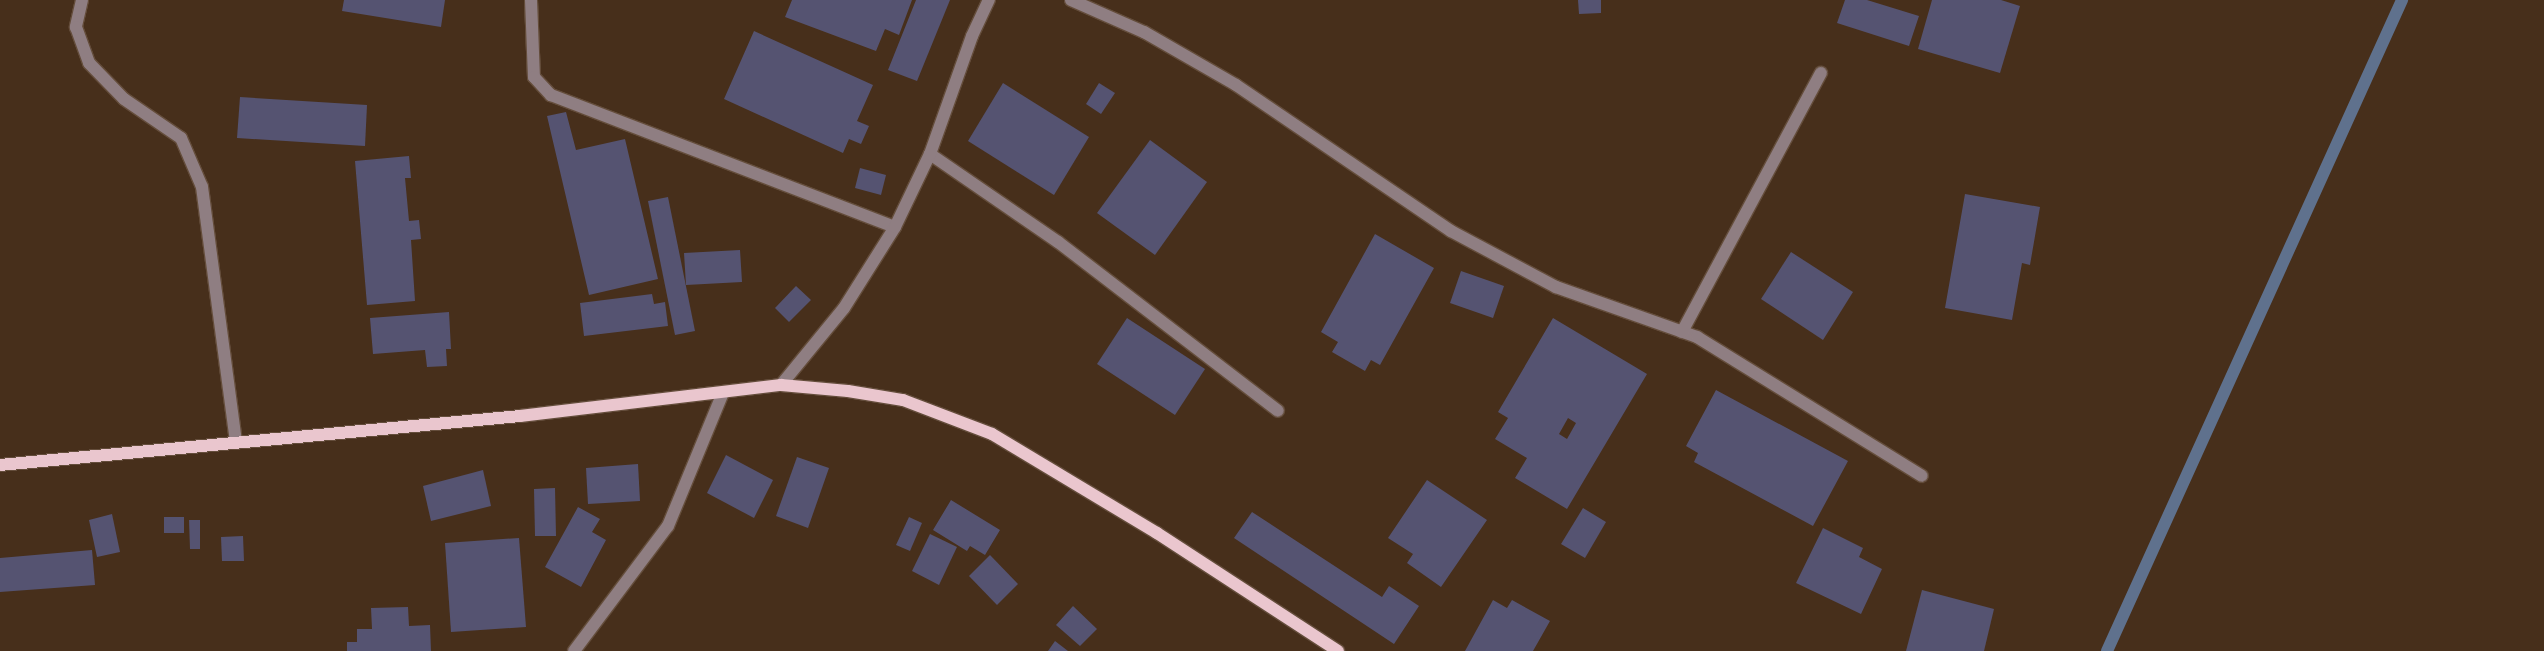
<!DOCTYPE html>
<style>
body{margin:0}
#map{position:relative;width:2544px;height:651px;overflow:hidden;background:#472f1b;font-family:Cabin,sans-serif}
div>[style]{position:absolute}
.stream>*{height:12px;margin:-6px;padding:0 6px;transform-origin:6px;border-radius:6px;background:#5f718d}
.building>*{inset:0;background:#555371}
.roads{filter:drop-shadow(1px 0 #644d3b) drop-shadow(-1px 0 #644d3b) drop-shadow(0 1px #644d3b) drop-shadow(0 -1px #644d3b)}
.minor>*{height:12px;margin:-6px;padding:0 6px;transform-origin:6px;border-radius:6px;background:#8f7e82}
.major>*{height:12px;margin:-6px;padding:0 6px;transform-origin:6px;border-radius:6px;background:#eac6ce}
span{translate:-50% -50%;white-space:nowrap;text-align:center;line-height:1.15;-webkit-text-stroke:4px #472f1b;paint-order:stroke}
</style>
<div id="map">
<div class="stream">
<i style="left:2107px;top:651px;width:715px;rotate:-65.62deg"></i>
</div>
<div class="building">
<i style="clip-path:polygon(344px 0,445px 0,441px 27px,342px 11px)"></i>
<i style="clip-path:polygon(792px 0,912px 0,899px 35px,885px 29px,876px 51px,785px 17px)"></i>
<i style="clip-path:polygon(916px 0,950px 0,917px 81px,888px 70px)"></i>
<i style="clip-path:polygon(1578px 0,1601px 0,1601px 13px,1579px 14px)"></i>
<i style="clip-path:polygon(1845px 0,1867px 0,1919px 16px,1909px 46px,1837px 23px)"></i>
<i style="clip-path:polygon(1932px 0,2001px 0,2020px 6px,2000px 73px,1918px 49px)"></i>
<i style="clip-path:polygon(754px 31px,873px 85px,857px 121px,869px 126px,861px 144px,849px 139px,843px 153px,724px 99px)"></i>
<i style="clip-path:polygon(1003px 83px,1089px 137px,1054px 195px,968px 141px)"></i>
<i style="clip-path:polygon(1099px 83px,1115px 93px,1101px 114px,1086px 104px)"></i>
<i style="clip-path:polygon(240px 97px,367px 105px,365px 146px,237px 138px)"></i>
<i style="clip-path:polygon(566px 112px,576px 150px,625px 139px,658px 279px,589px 295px,547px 116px)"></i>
<i style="clip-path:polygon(1150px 140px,1207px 182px,1155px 255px,1097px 213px)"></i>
<i style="clip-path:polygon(409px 156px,411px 178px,405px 178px,409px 221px,419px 220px,421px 239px,411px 240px,415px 301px,367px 305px,355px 161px)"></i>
<i style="clip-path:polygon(860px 168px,886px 175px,881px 195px,855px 188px)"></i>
<i style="clip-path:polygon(1965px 194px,2040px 207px,2030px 265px,2022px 263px,2012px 320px,1945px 308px)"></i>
<i style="clip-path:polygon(668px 197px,695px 331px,675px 335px,648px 201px)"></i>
<i style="clip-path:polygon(1375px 234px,1434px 268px,1380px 365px,1371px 360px,1365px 371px,1332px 352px,1338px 342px,1321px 332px)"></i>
<i style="clip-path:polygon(740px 250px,742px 282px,686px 285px,684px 253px)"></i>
<i style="clip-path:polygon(1791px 252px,1853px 292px,1823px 340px,1761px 299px)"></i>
<i style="clip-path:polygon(1461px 271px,1504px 286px,1493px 318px,1450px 303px)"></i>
<i style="clip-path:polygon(796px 286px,811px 300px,789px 322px,775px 308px)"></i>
<i style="clip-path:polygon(652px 294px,654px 304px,665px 302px,668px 326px,584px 336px,580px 303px)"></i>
<i style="clip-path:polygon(449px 312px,451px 349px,446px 349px,447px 366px,427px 367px,425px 350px,373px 354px,370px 318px)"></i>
<i style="clip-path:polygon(1127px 318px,1205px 369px,1175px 415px,1097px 364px)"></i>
<i style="clip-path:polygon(evenodd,1553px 318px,1647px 374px,1567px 509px,1515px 478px,1527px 458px,1495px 439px,1508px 418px,1498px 412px,1553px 318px,1568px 418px,1576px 423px,1567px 439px,1559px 434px,1568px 418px)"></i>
<i style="clip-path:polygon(1716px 390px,1848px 461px,1813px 526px,1694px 462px,1698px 453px,1686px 446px)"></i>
<i style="clip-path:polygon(726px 455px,773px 480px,754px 518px,707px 493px)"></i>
<i style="clip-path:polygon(797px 457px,829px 468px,808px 528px,776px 516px)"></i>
<i style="clip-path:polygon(638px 464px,640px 501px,588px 504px,586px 468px)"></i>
<i style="clip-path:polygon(483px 470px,491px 506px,431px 521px,423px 486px)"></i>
<i style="clip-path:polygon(1427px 480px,1487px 520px,1441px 587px,1407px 563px,1413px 554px,1388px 538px)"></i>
<i style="clip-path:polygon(555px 488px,556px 536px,535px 536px,534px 489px)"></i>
<i style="clip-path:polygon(951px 500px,1000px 530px,985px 555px,970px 546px,967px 551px,933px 530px)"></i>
<i style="clip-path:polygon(578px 507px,600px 519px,592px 532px,606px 540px,581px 587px,545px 567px)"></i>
<i style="clip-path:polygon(1583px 508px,1606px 522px,1585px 558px,1561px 544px)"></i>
<i style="clip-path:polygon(1252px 512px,1382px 597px,1389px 586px,1419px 606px,1394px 644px,1234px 538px)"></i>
<i style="clip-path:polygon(112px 514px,120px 552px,97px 557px,89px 520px)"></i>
<i style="clip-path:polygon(164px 517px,184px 517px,184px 533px,164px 533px)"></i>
<i style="clip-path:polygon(909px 517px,922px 523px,910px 551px,896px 545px)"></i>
<i style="clip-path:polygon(189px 520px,200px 520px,200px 549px,190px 549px)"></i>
<i style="clip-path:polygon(1823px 528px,1863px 548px,1859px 557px,1882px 569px,1861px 614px,1796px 583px)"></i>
<i style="clip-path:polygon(930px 534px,957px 547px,939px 585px,912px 571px)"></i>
<i style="clip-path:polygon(243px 536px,244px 561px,222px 561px,221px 537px)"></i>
<i style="clip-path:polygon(519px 538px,526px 627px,451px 632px,445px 543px)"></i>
<i style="clip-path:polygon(92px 550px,95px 585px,0 592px,0 558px)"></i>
<i style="clip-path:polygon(990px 555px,1018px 584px,997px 605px,969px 576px)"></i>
<i style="clip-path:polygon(1922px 590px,1994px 609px,1984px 651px,1906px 651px)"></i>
<i style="clip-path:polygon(1493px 600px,1507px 608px,1512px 600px,1550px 621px,1533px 651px,1465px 651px)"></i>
<i style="clip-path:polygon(1073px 606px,1097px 629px,1080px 646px,1056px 625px)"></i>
<i style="clip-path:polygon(408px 607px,409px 626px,430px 625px,431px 651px,347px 651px,347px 642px,357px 642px,357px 629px,372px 629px,371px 608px)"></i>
<i style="clip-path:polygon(1055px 641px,1068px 651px,1048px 651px)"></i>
</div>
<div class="roads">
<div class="minor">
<i style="left:82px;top:0;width:28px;rotate:103deg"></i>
<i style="left:76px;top:27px;width:38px;rotate:70deg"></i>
<i style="left:89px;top:63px;width:50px;rotate:45.8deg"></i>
<i style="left:124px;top:99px;width:69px;rotate:34.4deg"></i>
<i style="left:181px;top:138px;width:53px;rotate:66.8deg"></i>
<i style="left:202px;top:187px;width:258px;rotate:82.4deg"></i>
<i style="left:531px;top:0;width:77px;rotate:87.8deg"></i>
<i style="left:534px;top:77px;width:25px;rotate:47deg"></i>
<i style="left:551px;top:95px;width:368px;rotate:21deg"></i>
<i style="left:1071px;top:0;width:80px;rotate:23.7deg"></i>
<i style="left:1144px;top:32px;width:106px;rotate:29.9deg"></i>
<i style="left:1236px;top:85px;width:260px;rotate:34.2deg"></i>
<i style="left:1451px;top:231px;width:119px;rotate:28.1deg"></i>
<i style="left:1556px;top:287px;width:150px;rotate:19.5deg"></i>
<i style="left:1697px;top:337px;width:264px;rotate:31.7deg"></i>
<i style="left:930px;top:154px;width:155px;rotate:34.5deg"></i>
<i style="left:1058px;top:242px;width:277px;rotate:37.5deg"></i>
<i style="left:1682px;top:332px;width:294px;rotate:-61.8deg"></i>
<i style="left:781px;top:385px;width:99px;rotate:-50.7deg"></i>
<i style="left:844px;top:308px;width:96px;rotate:-57.8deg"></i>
<i style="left:895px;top:227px;width:81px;rotate:-64.4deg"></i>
<i style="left:930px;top:154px;width:125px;rotate:-70.4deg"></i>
<i style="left:972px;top:36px;width:40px;rotate:-65deg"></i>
<i style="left:574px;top:651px;width:156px;rotate:-53.1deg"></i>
<i style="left:668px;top:526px;width:142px;rotate:-67.6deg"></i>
</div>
<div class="major">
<i style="left:0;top:465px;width:522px;rotate:-5.38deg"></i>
<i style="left:520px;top:416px;width:263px;rotate:-6.8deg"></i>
<i style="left:781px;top:385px;width:67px;rotate:5.1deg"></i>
<i style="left:848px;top:391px;width:56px;rotate:9.3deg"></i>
<i style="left:903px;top:400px;width:95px;rotate:20.9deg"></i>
<i style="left:992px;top:434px;width:192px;rotate:31deg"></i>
<i style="left:1157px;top:533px;width:216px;rotate:33.1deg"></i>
</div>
</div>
</div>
